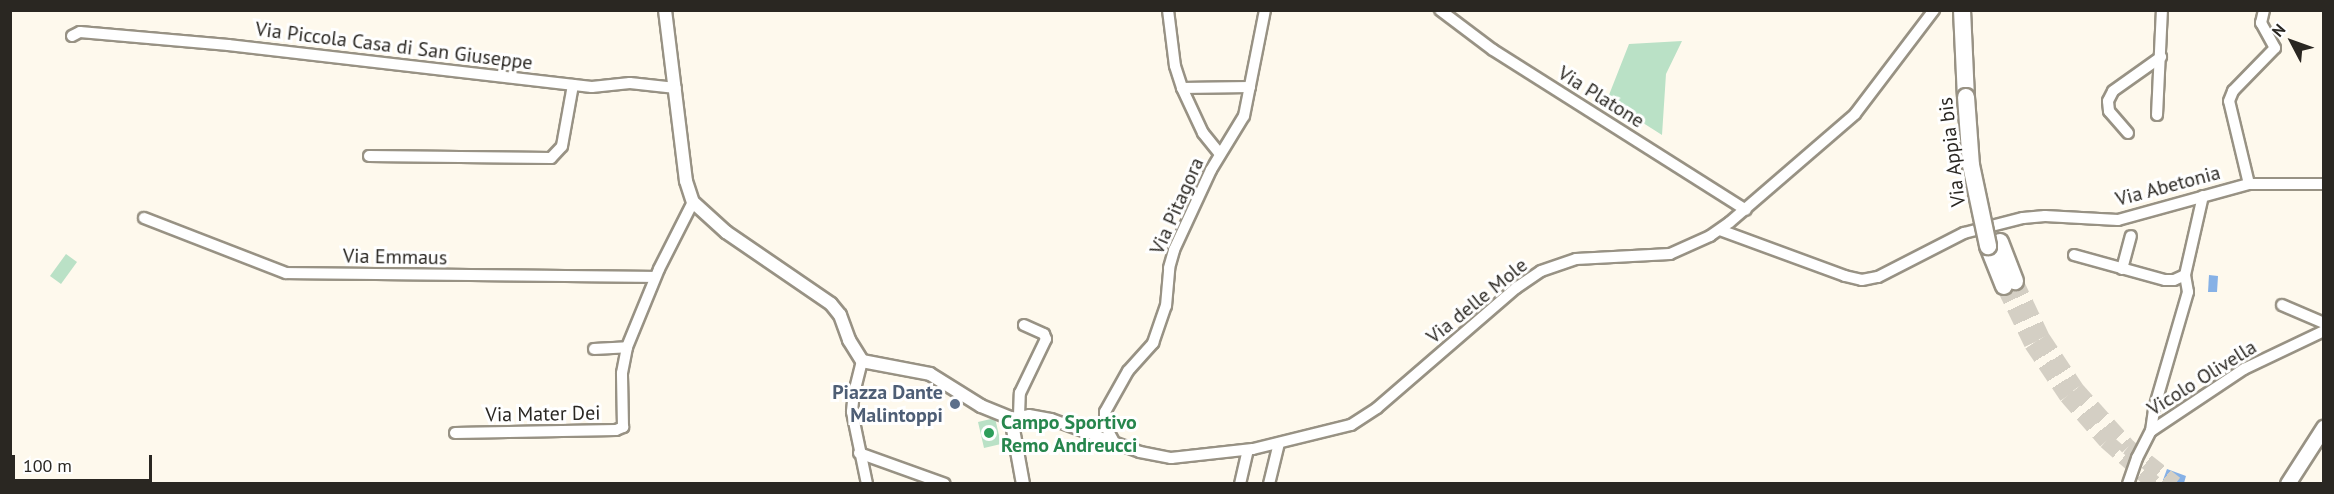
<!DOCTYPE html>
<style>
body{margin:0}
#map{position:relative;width:2334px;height:494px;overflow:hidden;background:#fef9ed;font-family:"PT Sans",sans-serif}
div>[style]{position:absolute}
.green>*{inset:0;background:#bae1c6}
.water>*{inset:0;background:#86b1e6}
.trunk-tunnel>*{height:16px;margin-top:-8px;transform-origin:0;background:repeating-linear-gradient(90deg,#d4cfc4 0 16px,transparent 0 24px)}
.roads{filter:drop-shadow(2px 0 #989284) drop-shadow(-2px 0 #989284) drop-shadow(0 2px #989284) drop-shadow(0 -2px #989284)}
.minor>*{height:10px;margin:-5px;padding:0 5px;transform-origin:5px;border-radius:5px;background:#fff}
.tertiary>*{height:12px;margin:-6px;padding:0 6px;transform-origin:6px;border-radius:6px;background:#fff}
.secondary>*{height:14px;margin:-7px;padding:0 7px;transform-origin:7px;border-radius:7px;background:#fff}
.trunk>*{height:16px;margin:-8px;padding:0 8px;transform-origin:8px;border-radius:8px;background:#fff}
.bridges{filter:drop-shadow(2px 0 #989284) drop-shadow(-2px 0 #989284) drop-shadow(0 2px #989284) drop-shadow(0 -2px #989284)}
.trunk-bridge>*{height:16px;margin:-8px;padding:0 8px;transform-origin:8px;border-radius:8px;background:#fff}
.dots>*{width:16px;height:16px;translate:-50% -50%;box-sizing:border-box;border:3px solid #fff;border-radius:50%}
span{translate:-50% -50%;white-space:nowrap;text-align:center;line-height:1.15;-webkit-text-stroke:6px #fff;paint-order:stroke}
.street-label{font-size:20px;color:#2a2722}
.service-label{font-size:20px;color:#4e5e75;font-weight:700}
.right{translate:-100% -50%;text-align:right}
.leisure-label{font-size:20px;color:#27864d;font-weight:700}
.left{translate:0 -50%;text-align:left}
.frame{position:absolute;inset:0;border:12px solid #2a2722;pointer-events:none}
.north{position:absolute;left:2262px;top:12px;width:60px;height:60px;-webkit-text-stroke:4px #fff;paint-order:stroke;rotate:311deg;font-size:16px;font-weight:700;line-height:24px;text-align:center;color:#2a2722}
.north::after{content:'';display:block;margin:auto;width:21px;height:27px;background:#2a2722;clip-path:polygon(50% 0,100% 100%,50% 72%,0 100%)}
.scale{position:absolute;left:12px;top:455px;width:140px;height:27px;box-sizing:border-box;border:3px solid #2a2722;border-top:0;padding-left:8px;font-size:18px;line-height:21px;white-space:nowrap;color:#2a2722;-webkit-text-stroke:4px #fff;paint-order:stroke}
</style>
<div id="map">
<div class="green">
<i style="clip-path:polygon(1682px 41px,1666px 74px,1662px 135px,1607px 100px,1629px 44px)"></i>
<i style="clip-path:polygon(66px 254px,77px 262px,61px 284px,50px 276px)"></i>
<i style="clip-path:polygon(995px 418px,1001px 444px,984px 448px,978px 422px)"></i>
</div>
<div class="water">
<i style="clip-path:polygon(2209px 275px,2218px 276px,2217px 292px,2208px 292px)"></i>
<i style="clip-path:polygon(2167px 469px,2186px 476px,2184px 483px,2163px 480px)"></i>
</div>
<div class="trunk-tunnel">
<i style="left:2015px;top:281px;width:63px;rotate:64.7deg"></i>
<i style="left:2042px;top:338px;width:61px;rotate:56.3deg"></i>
<i style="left:2076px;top:389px;width:78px;rotate:48.1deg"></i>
<i style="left:2128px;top:447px;width:60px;rotate:38.2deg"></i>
<i style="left:2004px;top:286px;width:64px;rotate:64.2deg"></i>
<i style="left:2032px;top:344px;width:63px;rotate:56.1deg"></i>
<i style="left:2067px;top:396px;width:60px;rotate:49.1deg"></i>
<i style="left:2106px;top:441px;width:65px;rotate:41.3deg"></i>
</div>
<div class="roads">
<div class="minor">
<i style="left:1168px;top:10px;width:56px;rotate:82.9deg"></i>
<i style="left:1175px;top:66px;width:23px;rotate:72deg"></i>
<i style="left:1440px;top:10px;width:66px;rotate:37deg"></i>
<i style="left:1493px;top:50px;width:299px;rotate:32.3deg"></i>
<i style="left:72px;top:36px;width:9px;rotate:-27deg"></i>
<i style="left:80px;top:32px;width:149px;rotate:5deg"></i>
<i style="left:228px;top:45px;width:366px;rotate:6.6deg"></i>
<i style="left:592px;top:87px;width:38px;rotate:-6deg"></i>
<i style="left:630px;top:83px;width:46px;rotate:6.2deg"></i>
<i style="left:2157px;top:115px;width:105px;rotate:-87.3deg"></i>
<i style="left:2128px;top:133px;width:29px;rotate:-131deg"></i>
<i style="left:2109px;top:111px;width:10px;rotate:-96deg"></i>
<i style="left:2108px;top:101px;width:11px;rotate:-63deg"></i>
<i style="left:2113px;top:91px;width:59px;rotate:-35.3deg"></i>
<i style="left:1220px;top:154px;width:27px;rotate:-129deg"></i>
<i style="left:1203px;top:133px;width:50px;rotate:-115deg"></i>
<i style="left:1182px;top:88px;width:68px;rotate:-0.8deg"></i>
<i style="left:369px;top:156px;width:182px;rotate:0.6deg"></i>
<i style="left:551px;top:158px;width:16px;rotate:-47deg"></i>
<i style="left:562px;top:146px;width:62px;rotate:-79.8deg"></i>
<i style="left:2249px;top:184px;width:85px;rotate:-103.5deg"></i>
<i style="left:2229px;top:101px;width:11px;rotate:-68deg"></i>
<i style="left:2233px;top:91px;width:60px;rotate:-45.7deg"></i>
<i style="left:2275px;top:48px;width:29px;rotate:-119deg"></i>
<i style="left:2261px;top:23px;width:13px;rotate:-77deg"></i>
<i style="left:144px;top:218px;width:152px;rotate:21.2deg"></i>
<i style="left:286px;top:273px;width:369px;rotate:0.6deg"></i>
<i style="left:1720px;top:230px;width:133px;rotate:20.2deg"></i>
<i style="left:1845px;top:276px;width:17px;rotate:13deg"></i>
<i style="left:1862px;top:280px;width:16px;rotate:-11deg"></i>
<i style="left:1878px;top:277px;width:97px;rotate:-27.1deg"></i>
<i style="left:1964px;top:233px;width:61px;rotate:-14.3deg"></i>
<i style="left:2023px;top:218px;width:22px;rotate:-5deg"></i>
<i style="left:2045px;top:216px;width:73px;rotate:3.1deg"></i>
<i style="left:2118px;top:220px;width:136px;rotate:-15.4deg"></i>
<i style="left:2249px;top:184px;width:75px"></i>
<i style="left:2074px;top:255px;width:94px;rotate:15.4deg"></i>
<i style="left:2165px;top:280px;width:9px"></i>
<i style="left:2174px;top:280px;width:12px;rotate:-24deg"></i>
<i style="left:2122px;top:269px;width:34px;rotate:-75deg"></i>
<i style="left:2282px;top:305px;width:46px;rotate:23.2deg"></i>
<i style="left:594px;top:349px;width:33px;rotate:-3deg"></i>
<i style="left:862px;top:361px;width:32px;rotate:104deg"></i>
<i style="left:854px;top:392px;width:20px;rotate:96deg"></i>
<i style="left:852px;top:412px;width:74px;rotate:78.2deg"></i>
<i style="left:1019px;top:416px;width:23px;rotate:-88deg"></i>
<i style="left:1020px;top:393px;width:60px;rotate:-64.3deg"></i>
<i style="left:1046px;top:339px;width:5px;rotate:-112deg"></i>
<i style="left:1044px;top:334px;width:22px;rotate:-156deg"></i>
<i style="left:1011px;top:418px;width:18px;rotate:-9deg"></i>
<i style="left:1029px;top:415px;width:22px;rotate:10deg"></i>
<i style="left:1051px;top:419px;width:95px;rotate:20.3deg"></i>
<i style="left:1140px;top:452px;width:32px;rotate:11deg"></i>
<i style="left:1171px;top:458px;width:82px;rotate:-6.3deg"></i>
<i style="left:1253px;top:449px;width:101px;rotate:-13.8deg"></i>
<i style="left:1351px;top:425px;width:31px;rotate:-33deg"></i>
<i style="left:1377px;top:408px;width:184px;rotate:-40.8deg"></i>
<i style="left:1516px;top:288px;width:30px;rotate:-34deg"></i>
<i style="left:1541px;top:271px;width:37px;rotate:-19deg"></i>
<i style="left:1576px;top:259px;width:94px;rotate:-3deg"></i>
<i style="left:1670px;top:254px;width:44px;rotate:-24.2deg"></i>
<i style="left:1710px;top:236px;width:24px;rotate:-35deg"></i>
<i style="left:1730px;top:222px;width:165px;rotate:-40.8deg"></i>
<i style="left:1855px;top:114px;width:131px;rotate:-52.8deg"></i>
<i style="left:2151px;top:431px;width:22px;rotate:-82deg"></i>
<i style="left:2154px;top:409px;width:122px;rotate:-73.8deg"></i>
<i style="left:2188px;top:292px;width:17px;rotate:-100deg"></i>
<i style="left:2185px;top:275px;width:81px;rotate:-77.2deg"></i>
<i style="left:455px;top:433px;width:161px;rotate:-1.1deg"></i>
<i style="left:616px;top:430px;width:8px;rotate:-23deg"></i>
<i style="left:623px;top:427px;width:54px;rotate:-91.1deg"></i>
<i style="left:622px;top:373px;width:26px;rotate:-79deg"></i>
<i style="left:627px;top:347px;width:84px;rotate:-67.7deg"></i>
<i style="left:659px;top:269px;width:75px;rotate:-63.1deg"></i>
<i style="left:1113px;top:440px;width:17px;rotate:-118deg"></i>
<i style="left:1105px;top:425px;width:13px;rotate:-90deg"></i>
<i style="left:1105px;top:412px;width:47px;rotate:-60.7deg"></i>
<i style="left:1128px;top:371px;width:38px;rotate:-48deg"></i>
<i style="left:1153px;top:343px;width:39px;rotate:-71deg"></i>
<i style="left:1166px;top:306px;width:38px;rotate:-85deg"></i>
<i style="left:1169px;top:268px;width:19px;rotate:-74deg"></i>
<i style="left:1174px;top:250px;width:88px;rotate:-65.2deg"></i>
<i style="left:1211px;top:170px;width:63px;rotate:-58.6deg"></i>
<i style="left:1244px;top:116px;width:108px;rotate:-78.8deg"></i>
<i style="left:859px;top:453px;width:91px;rotate:19.8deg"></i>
<i style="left:1240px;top:484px;width:35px;rotate:-77deg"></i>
<i style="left:1269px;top:484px;width:42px;rotate:-76.3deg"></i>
<i style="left:2128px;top:484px;width:28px;rotate:-71deg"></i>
<i style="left:2137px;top:458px;width:30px;rotate:-63deg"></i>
<i style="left:2151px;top:431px;width:112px;rotate:-33.7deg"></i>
<i style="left:2244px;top:369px;width:89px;rotate:-25.4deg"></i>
</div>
<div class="tertiary">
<i style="left:665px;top:10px;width:172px;rotate:83deg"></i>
<i style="left:686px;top:181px;width:22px;rotate:72deg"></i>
<i style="left:693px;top:202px;width:45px;rotate:42.3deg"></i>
<i style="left:726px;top:232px;width:127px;rotate:34.4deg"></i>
<i style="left:831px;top:304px;width:14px;rotate:51deg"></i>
<i style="left:840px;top:315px;width:27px;rotate:70deg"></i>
<i style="left:849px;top:340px;width:25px;rotate:58deg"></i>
<i style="left:862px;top:361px;width:69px;rotate:10.8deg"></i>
<i style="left:930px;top:374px;width:60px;rotate:32.1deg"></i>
<i style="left:981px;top:406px;width:32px;rotate:22deg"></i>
<i style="left:1011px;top:418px;width:67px;rotate:79.7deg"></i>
</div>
<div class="secondary">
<i style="left:2288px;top:484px;width:67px;rotate:-57.3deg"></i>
</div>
<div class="trunk">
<i style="left:1962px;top:10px;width:87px;rotate:87.4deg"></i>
<i style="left:2000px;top:242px;width:42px;rotate:69deg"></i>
<i style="left:1988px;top:246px;width:43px;rotate:68.2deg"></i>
</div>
</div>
<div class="bridges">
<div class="trunk-bridge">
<i style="left:1966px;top:97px;width:68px;rotate:85.8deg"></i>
<i style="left:1971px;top:165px;width:83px;rotate:78.1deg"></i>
</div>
</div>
<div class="dots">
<i style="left:955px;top:404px;background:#5c6f8a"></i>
<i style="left:989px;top:433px;background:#2e9e5b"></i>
</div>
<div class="street-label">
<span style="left:394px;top:46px;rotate:7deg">Via Piccola Casa di San Giuseppe</span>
<span style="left:1601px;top:97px;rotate:32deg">Via Platone</span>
<span style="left:1952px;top:152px;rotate:-97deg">Via Appia bis</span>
<span style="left:2168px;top:186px;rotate:-15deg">Via Abetonia</span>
<span style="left:1177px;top:206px;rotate:-66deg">Via Pitagora</span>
<span style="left:395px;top:257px;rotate:1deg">Via Emmaus</span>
<span style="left:1477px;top:301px;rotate:-39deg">Via delle Mole</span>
<span style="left:2202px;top:378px;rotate:-32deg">Vicolo Olivella</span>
<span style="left:543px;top:414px;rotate:-1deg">Via Mater Dei</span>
</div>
<div class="service-label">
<span class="right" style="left:943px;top:404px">Piazza Dante<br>Malintoppi</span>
</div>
<div class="leisure-label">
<span class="left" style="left:1001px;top:434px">Campo Sportivo<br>Remo Andreucci</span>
</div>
<div class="frame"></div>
<div class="north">N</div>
<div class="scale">100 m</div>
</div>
